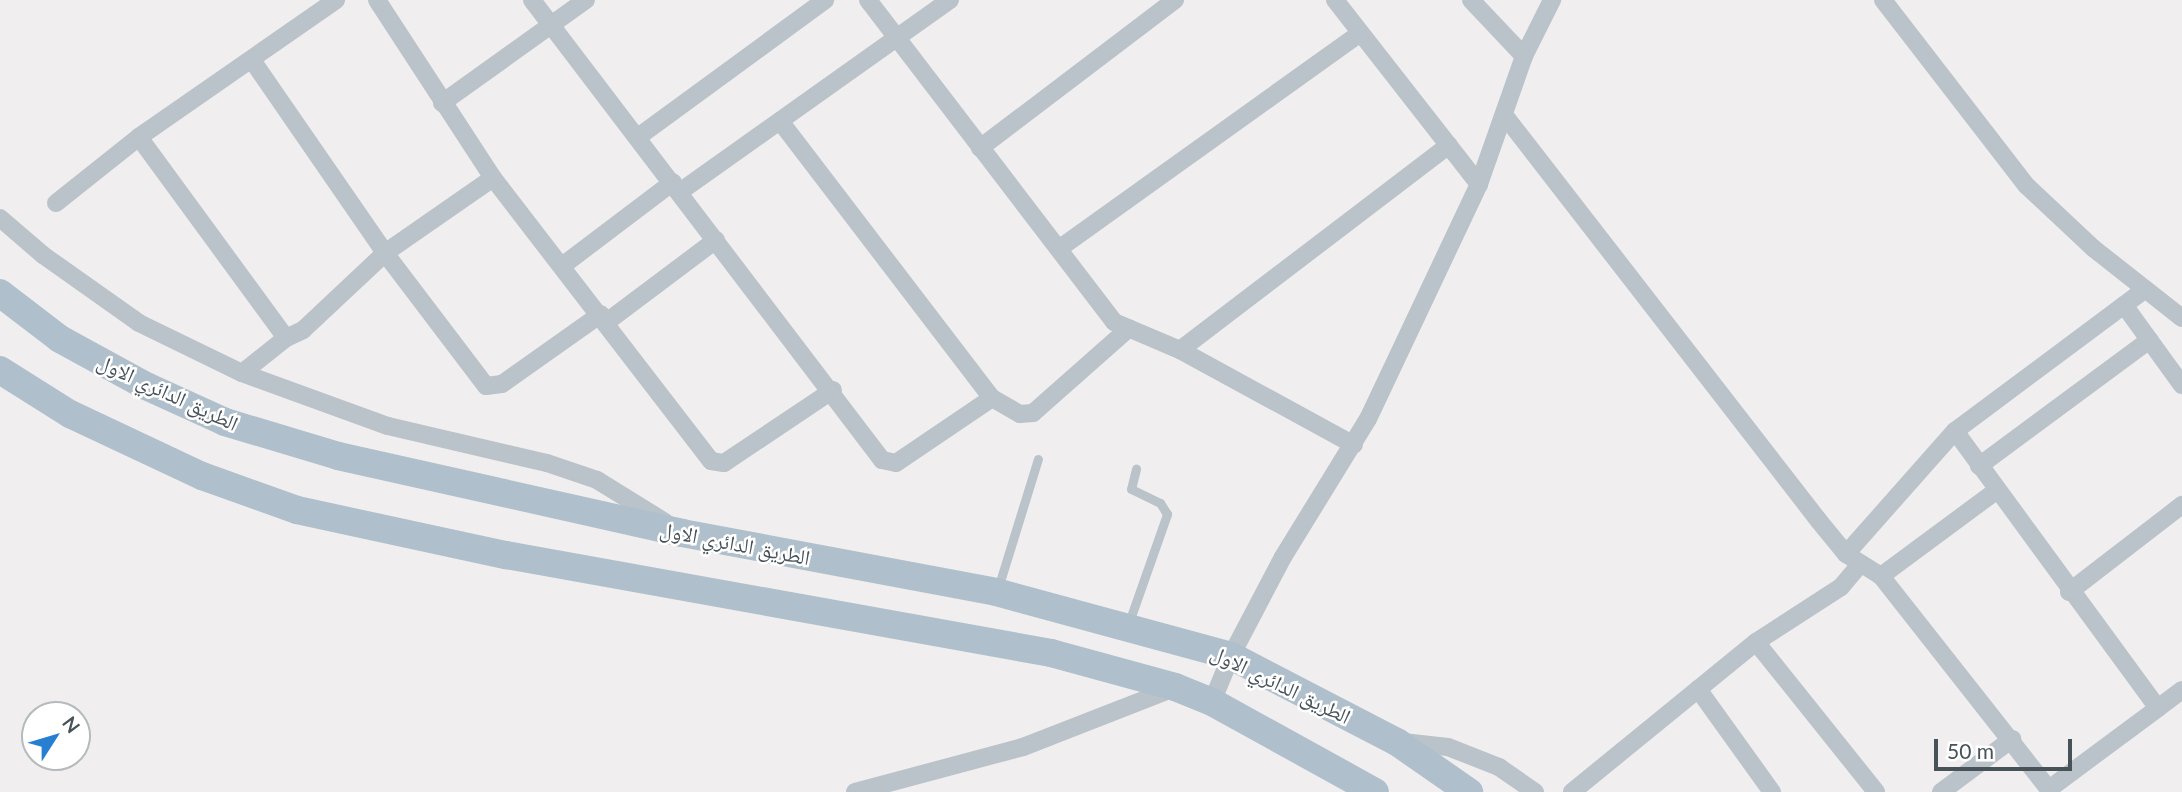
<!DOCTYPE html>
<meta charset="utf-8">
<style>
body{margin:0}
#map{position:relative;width:2182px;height:792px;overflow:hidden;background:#f0eeee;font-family:Lato,"Noto Naskh Arabic",sans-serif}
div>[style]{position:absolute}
.service>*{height:9px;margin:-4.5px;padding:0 4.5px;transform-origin:4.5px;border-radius:4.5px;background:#bac3c9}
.minor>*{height:18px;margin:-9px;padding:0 9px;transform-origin:9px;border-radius:9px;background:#bac3c9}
.primary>*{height:28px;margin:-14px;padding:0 14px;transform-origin:14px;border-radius:14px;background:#afbfcb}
span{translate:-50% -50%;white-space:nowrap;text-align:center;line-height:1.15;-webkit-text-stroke:5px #fff;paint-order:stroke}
.street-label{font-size:21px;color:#475259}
.north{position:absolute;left:21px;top:701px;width:70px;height:70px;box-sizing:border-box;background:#fff;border:2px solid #b5babd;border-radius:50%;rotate:53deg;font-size:19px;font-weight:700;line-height:28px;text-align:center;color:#475259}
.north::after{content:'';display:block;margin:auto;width:24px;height:32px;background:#267fd1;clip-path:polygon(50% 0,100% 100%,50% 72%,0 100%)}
.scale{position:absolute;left:1934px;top:739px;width:138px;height:32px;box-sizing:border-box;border:4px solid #475259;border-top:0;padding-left:9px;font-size:21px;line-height:24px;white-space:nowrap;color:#475259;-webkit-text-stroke:5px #fff;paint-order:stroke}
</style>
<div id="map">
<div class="service">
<i style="left:998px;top:588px;width:135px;rotate:-72.8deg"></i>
<i style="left:1128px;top:625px;width:118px;rotate:-70.6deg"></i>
<i style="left:1167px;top:514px;width:13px;rotate:-122deg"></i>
<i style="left:1160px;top:503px;width:32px;rotate:-154deg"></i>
<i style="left:1131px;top:489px;width:21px;rotate:-76deg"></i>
</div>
<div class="minor">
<i style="left:377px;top:0;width:212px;rotate:56.9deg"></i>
<i style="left:493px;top:178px;width:357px;rotate:52.4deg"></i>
<i style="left:711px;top:461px;width:13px;rotate:9deg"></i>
<i style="left:724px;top:463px;width:131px;rotate:-33.8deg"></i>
<i style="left:532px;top:0;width:578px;rotate:52.73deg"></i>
<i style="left:882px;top:460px;width:14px;rotate:12deg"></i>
<i style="left:896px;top:463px;width:116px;rotate:-34.1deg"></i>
<i style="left:992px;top:398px;width:32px;rotate:30deg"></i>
<i style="left:1020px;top:414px;width:13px;rotate:-4deg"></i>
<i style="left:1033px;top:413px;width:128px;rotate:-41.5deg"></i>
<i style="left:868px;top:0;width:405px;rotate:52.6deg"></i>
<i style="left:1114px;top:322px;width:72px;rotate:23deg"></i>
<i style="left:1180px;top:350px;width:198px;rotate:28.6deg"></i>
<i style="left:1335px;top:0;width:234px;rotate:52deg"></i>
<i style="left:1471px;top:0;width:77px;rotate:46.6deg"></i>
<i style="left:1883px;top:0;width:235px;rotate:52.3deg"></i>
<i style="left:2027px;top:186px;width:91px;rotate:43.2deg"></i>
<i style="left:2093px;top:248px;width:113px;rotate:38.2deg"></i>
<i style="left:252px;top:60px;width:234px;rotate:55.4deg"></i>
<i style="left:385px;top:253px;width:167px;rotate:52.8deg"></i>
<i style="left:486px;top:386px;width:16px;rotate:-7deg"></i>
<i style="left:502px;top:384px;width:121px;rotate:-35.3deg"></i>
<i style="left:442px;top:103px;width:177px;rotate:-35.6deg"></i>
<i style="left:1505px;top:116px;width:512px;rotate:52.21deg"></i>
<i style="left:1819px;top:521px;width:43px;rotate:50.7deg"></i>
<i style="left:1846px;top:554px;width:41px;rotate:32.2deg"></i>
<i style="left:1881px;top:576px;width:275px;rotate:51.8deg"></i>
<i style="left:780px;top:121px;width:349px;rotate:52.6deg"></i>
<i style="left:638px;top:137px;width:232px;rotate:-36.2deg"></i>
<i style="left:980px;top:148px;width:245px;rotate:-37.2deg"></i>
<i style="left:681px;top:191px;width:330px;rotate:-35.4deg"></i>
<i style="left:56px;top:203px;width:106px;rotate:-38.5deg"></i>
<i style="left:0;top:218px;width:57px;rotate:40.7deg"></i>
<i style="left:43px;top:255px;width:118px;rotate:35.3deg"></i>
<i style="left:139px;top:323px;width:114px;rotate:25.9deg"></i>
<i style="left:242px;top:373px;width:155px;rotate:20deg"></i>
<i style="left:388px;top:426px;width:163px;rotate:13.1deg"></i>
<i style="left:547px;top:463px;width:53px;rotate:18.8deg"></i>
<i style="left:597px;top:480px;width:80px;rotate:31.7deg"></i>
<i style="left:1060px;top:248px;width:369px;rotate:-35.6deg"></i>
<i style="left:562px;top:266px;width:139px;rotate:-37.1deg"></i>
<i style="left:2124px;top:305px;width:99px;rotate:54.1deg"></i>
<i style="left:608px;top:321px;width:135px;rotate:-36.9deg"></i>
<i style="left:286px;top:338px;width:19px;rotate:-25deg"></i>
<i style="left:303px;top:330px;width:112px;rotate:-43.2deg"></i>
<i style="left:385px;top:253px;width:131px;rotate:-34.8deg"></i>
<i style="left:1180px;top:350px;width:338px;rotate:-37.3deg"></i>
<i style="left:242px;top:373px;width:56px;rotate:-38.5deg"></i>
<i style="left:286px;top:338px;width:249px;rotate:-126.2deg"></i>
<i style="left:139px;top:137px;width:240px;rotate:-34.8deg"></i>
<i style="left:1955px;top:431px;width:343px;rotate:53.8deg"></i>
<i style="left:2158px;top:708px;width:30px;rotate:-37deg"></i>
<i style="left:1979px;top:466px;width:212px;rotate:-36.5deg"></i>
<i style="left:1846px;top:554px;width:164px;rotate:-48.5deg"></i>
<i style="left:1955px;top:431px;width:236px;rotate:-36.7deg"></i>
<i style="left:1881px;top:576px;width:143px;rotate:-36.5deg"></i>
<i style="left:2069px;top:592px;width:143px;rotate:-37.6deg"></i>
<i style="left:1756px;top:642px;width:192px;rotate:51.3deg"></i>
<i style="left:1698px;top:689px;width:127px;rotate:54.3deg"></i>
<i style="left:1212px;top:702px;width:50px;rotate:-67.6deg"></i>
<i style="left:1231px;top:656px;width:112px;rotate:-62.3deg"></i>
<i style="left:1283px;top:557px;width:162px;rotate:-58.4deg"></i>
<i style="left:1368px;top:419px;width:260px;rotate:-64.7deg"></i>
<i style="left:1479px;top:184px;width:136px;rotate:-70.6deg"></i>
<i style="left:1524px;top:56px;width:63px;rotate:-63.4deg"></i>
<i style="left:1403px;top:742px;width:45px;rotate:6.3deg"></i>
<i style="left:1448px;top:747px;width:55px;rotate:21.4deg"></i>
<i style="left:1499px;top:767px;width:44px;rotate:34.8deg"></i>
<i style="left:2049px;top:789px;width:136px;rotate:-36.6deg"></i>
<i style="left:855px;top:792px;width:174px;rotate:-15deg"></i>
<i style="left:1023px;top:747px;width:162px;rotate:-21.3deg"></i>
<i style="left:1572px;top:792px;width:237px;rotate:-39.2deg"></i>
<i style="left:1756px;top:642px;width:101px;rotate:-32.9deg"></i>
<i style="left:1841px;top:587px;width:30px;rotate:-50deg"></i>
<i style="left:1941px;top:792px;width:89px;rotate:-36.7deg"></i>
</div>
<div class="primary">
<i style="left:0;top:293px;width:76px;rotate:37.5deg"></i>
<i style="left:60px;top:339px;width:98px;rotate:28.7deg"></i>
<i style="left:146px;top:386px;width:87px;rotate:24.5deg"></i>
<i style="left:225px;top:422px;width:118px;rotate:16.7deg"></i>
<i style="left:338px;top:456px;width:353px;rotate:12.6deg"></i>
<i style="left:682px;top:533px;width:319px;rotate:10.6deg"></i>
<i style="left:996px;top:592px;width:244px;rotate:15.2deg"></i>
<i style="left:1231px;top:656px;width:187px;rotate:27.4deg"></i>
<i style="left:1397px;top:742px;width:88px;rotate:34.8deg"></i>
<i style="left:0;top:370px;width:83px;rotate:32.2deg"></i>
<i style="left:70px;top:414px;width:146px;rotate:25.2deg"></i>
<i style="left:202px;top:476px;width:101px;rotate:19.7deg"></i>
<i style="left:297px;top:510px;width:214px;rotate:12.2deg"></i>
<i style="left:506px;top:555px;width:554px;rotate:10.19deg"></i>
<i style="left:1051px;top:653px;width:129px;rotate:15.3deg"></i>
<i style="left:1175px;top:687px;width:40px;rotate:22deg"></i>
<i style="left:1212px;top:702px;width:186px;rotate:28.9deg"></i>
</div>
<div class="street-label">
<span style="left:168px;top:392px;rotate:25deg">الطريق الدائري الاول</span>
<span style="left:735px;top:543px;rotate:11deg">الطريق الدائري الاول</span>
<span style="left:1281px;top:684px;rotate:26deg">الطريق الدائري الاول</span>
</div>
<div class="north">N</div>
<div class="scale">50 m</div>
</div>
